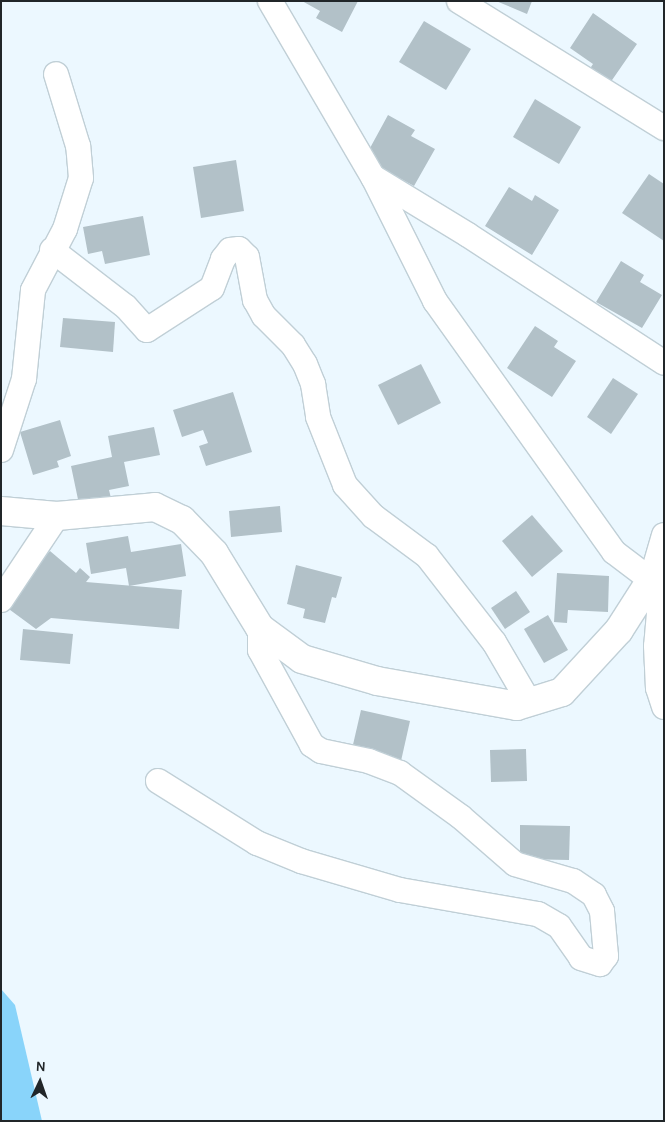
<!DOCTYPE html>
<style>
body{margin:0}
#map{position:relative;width:665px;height:1122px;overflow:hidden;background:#ecf8ff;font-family:Karla,sans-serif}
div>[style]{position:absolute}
.green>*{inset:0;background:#89d4fa}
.building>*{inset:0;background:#b2c1c8}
.roads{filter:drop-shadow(1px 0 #c0cfd6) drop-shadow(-1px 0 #c0cfd6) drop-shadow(0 1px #c0cfd6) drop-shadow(0 -1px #c0cfd6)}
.minor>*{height:24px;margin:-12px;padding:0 12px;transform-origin:12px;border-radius:12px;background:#fff}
.tertiary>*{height:28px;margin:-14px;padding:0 14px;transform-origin:14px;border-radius:14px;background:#fff}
span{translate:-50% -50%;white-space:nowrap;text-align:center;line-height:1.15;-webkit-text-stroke:5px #ecf8ff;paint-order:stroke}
.frame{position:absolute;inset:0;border:2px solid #212629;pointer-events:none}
.north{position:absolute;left:15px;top:1057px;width:50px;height:50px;-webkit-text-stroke:4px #ecf8ff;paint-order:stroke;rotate:3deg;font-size:14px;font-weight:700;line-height:20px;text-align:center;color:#212629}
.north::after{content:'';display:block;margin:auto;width:18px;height:22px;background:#212629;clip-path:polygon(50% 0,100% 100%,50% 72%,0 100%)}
</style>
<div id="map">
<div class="green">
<i style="clip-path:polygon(1px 989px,15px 1005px,42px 1121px,1px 1121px)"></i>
</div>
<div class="building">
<i style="clip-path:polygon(302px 1px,358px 1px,342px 32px,316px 18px,320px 11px)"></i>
<i style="clip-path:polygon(496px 1px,532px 1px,527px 14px)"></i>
<i style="clip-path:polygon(593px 13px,637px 44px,610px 83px,589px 70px,593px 64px,570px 48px)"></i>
<i style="clip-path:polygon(424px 21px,471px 49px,446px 90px,399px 62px)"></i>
<i style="clip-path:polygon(535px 99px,581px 127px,559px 164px,513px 137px)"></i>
<i style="clip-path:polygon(388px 115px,415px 130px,411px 136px,435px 149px,414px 186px,364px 159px)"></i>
<i style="clip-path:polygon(236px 160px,244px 211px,201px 218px,193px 167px)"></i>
<i style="clip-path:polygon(649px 174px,664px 184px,664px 241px,622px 213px)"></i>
<i style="clip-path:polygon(509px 187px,532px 201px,535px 195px,559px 210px,532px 255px,485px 226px)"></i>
<i style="clip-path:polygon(143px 216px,150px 255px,105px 264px,102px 251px,88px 254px,83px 227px)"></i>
<i style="clip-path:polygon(621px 261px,644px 275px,640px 282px,662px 295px,642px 328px,596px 302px)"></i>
<i style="clip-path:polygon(63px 318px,115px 322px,113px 352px,60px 347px)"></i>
<i style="clip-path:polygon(535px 326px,558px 341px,554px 347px,576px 361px,552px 397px,507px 368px)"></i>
<i style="clip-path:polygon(421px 364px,441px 403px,398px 425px,378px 385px)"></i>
<i style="clip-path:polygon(613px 378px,638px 394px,611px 434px,587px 417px)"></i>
<i style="clip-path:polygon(233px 392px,252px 452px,206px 466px,199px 446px,208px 443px,203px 430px,182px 437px,173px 410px)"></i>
<i style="clip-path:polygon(60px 420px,71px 456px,57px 461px,59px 467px,33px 475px,20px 432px)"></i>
<i style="clip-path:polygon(154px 427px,160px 455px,124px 462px,129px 486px,109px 490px,112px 502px,80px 509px,71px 466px,112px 457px,108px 436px)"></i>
<i style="clip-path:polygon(280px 506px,282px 532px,231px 537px,229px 511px)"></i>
<i style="clip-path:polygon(532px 515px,563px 551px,532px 577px,502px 541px)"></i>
<i style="clip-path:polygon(128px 536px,131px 552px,181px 544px,186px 576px,129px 586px,126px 568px,91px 574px,86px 543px)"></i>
<i style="clip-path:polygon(50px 551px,76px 573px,80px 568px,90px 577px,86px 582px,182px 590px,179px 629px,51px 618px,36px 629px,2px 604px)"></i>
<i style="clip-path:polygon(296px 565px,342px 577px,336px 598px,332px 597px,325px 623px,303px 618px,305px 609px,287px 604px)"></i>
<i style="clip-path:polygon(557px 573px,609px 576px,608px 612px,568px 610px,567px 623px,554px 622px)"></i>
<i style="clip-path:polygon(516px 591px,530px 612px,505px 629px,491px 608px)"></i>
<i style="clip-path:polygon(548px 615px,568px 650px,544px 663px,524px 629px)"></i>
<i style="clip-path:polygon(23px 629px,73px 634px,70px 664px,20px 660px)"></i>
<i style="clip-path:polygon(361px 710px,410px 721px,401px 761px,352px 749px)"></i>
<i style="clip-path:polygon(526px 749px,527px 781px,491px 782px,490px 750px)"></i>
<i style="clip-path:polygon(520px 825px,570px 826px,569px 860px,520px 859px)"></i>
</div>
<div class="roads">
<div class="minor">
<i style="left:270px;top:1px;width:204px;rotate:59.7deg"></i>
<i style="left:373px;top:177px;width:139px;rotate:63.4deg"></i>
<i style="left:435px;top:301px;width:308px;rotate:54.5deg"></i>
<i style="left:614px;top:552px;width:46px;rotate:37.1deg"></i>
<i style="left:651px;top:580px;width:14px;rotate:21deg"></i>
<i style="left:459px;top:1px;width:241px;rotate:31.8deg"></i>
<i style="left:373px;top:177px;width:111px;rotate:31.4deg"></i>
<i style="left:468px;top:235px;width:234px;rotate:33.1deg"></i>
<i style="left:52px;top:250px;width:93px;rotate:37.6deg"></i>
<i style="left:126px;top:307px;width:31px;rotate:48deg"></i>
<i style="left:147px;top:330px;width:77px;rotate:-32.9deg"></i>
<i style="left:212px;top:288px;width:31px;rotate:-69deg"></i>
<i style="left:223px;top:259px;width:11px;rotate:-52deg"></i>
<i style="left:230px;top:250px;width:9px;rotate:-6deg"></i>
<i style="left:239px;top:249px;width:11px;rotate:45deg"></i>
<i style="left:247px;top:257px;width:44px;rotate:79.5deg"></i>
<i style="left:255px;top:300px;width:18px;rotate:61deg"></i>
<i style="left:264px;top:316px;width:41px;rotate:45deg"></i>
<i style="left:293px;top:345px;width:22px;rotate:58deg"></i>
<i style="left:305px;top:364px;width:22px;rotate:68deg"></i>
<i style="left:313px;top:384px;width:33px;rotate:81deg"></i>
<i style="left:318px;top:417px;width:73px;rotate:68.3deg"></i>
<i style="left:345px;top:485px;width:42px;rotate:47.9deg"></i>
<i style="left:373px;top:516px;width:67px;rotate:36.5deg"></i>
<i style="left:427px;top:556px;width:109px;rotate:52.1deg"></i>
<i style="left:494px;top:642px;width:69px;rotate:59.7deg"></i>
<i style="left:1px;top:450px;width:75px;rotate:-72.1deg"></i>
<i style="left:24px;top:379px;width:89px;rotate:-84.2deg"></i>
<i style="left:33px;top:290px;width:69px;rotate:-62.3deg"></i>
<i style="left:65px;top:229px;width:53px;rotate:-72.6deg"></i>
<i style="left:81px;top:178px;width:32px;rotate:-95deg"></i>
<i style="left:78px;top:146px;width:75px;rotate:-107deg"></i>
<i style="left:664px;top:535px;width:47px;rotate:106.1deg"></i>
<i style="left:651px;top:580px;width:34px;rotate:76deg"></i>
<i style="left:659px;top:613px;width:33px;rotate:95deg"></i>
<i style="left:656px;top:646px;width:42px;rotate:87.3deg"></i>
<i style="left:658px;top:688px;width:20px;rotate:72deg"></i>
<i style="left:1px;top:600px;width:101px;rotate:-56.3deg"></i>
<i style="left:158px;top:781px;width:117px;rotate:32.1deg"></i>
<i style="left:257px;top:843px;width:48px;rotate:22.2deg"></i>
<i style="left:301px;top:861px;width:103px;rotate:16.3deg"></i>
<i style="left:400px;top:890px;width:140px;rotate:9.9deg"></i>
<i style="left:538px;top:914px;width:24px;rotate:30deg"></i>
<i style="left:559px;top:926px;width:39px;rotate:55deg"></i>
<i style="left:581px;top:958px;width:20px;rotate:18deg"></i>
<i style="left:600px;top:964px;width:10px;rotate:-53deg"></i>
<i style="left:606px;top:956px;width:45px;rotate:-95.1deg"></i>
<i style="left:602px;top:911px;width:18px;rotate:-117deg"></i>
<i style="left:594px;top:895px;width:25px;rotate:-146deg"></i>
<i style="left:573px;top:881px;width:60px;rotate:-163.7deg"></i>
<i style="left:515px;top:864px;width:72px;rotate:-139deg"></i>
<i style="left:461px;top:817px;width:75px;rotate:-144.2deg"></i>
<i style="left:400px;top:773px;width:33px;rotate:-159deg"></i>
<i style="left:369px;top:761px;width:49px;rotate:-168.2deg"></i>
<i style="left:321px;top:751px;width:11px;rotate:-146deg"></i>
<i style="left:312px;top:745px;width:108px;rotate:-118.7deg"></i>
<i style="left:260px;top:650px;width:22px;rotate:-90deg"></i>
</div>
<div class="tertiary">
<i style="left:1px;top:511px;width:56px;rotate:5.1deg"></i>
<i style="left:57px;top:516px;width:98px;rotate:-5.2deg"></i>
<i style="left:155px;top:507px;width:30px;rotate:26deg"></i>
<i style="left:182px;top:520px;width:46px;rotate:45.9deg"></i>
<i style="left:214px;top:553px;width:88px;rotate:58.5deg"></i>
<i style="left:260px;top:628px;width:52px;rotate:36.4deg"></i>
<i style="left:302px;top:659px;width:78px;rotate:16.3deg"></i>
<i style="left:377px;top:681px;width:142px;rotate:10.1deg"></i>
<i style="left:517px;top:706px;width:47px;rotate:-17.3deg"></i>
<i style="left:562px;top:692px;width:84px;rotate:-47.4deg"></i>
<i style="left:619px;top:630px;width:59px;rotate:-57.4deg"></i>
</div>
</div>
<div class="frame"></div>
<div class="north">N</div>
</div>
